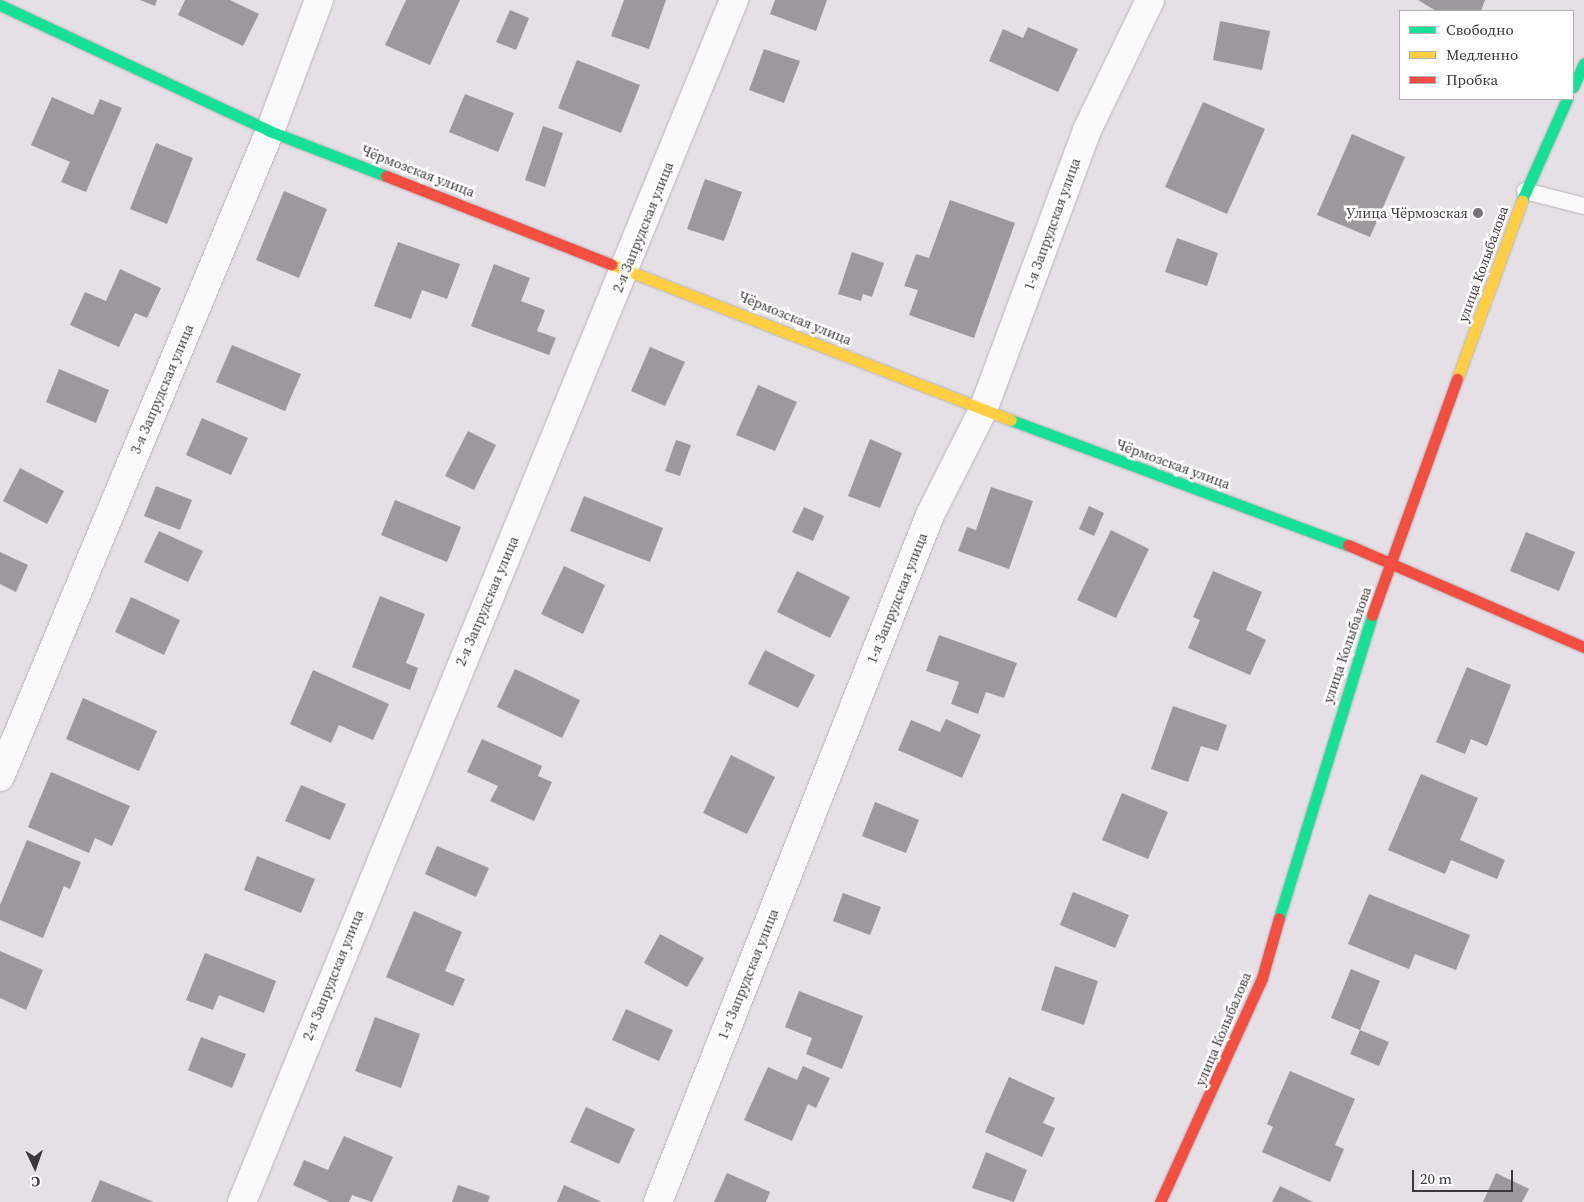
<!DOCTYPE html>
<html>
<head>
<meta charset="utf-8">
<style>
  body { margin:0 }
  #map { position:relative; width:1584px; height:1202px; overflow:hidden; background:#e5e0e5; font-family:"Source Serif 4",serif }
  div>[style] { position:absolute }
  .building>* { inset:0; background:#9c989c }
  .roads { filter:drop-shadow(0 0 1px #b7b3b8) drop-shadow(0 0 1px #b7b3b8) }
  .lane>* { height:16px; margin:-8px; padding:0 8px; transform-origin:8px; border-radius:8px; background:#fbfafb }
  .street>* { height:28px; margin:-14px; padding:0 14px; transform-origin:14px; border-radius:14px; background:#fbfafb }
  .fast>* { height:11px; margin:-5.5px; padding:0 5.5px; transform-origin:5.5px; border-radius:5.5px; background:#16e098 }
  .slow>* { height:11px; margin:-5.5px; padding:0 5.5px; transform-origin:5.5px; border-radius:5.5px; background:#ffcf43 }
  .jam>* { height:11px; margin:-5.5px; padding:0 5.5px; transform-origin:5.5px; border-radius:5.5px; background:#f24e42 }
  .dots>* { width:14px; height:14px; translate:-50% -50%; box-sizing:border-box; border:2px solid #fff; border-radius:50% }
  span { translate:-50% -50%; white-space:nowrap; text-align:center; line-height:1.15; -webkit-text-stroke:5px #fff; paint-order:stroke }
  .street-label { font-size:14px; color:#3b373c }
  .poi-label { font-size:14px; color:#3b373c }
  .right { translate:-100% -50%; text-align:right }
  .legend { position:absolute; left:1399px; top:10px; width:175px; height:90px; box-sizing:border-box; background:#fff; border:1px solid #b1afb1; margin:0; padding:6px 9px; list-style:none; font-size:15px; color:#3b373c }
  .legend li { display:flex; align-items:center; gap:10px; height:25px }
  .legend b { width:25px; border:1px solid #b1afb1 }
  .north { position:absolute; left:10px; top:1142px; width:50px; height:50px; -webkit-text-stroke:4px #fff; paint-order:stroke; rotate:177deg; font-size:14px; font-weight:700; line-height:20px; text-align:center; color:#3b373c }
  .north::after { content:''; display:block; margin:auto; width:18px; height:22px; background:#3b373c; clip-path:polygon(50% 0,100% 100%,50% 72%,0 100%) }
  .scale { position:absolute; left:1412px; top:1170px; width:101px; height:22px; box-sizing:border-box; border:2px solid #3b373c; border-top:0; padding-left:6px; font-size:15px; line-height:18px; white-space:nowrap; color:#3b373c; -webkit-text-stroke:4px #fff; paint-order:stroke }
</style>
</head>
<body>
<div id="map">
  <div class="building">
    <i style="clip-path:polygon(140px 0,157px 0,155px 6px)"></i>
    <i style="clip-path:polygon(185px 0,230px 0,259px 14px,243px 46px,178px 15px)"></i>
    <i style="clip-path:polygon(406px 0,460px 0,430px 65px,385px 45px)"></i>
    <i style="clip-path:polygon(624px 0,666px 0,649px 49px,611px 36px)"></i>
    <i style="clip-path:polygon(775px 0,827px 0,816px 31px,770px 14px)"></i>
    <i style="clip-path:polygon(1418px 0,1485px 0,1481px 11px,1436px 11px)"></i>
    <i style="clip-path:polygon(510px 10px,529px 18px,516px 50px,496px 42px)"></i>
    <i style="clip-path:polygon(1220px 21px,1270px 31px,1262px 70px,1213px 60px)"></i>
    <i style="clip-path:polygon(1028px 27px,1078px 49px,1058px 92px,989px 61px,1003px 29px,1023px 38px)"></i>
    <i style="clip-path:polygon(764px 49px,800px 61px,784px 103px,749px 90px)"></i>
    <i style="clip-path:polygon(577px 60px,640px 85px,621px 133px,558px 108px)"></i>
    <i style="clip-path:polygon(465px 94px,514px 113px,498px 152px,449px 132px)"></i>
    <i style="clip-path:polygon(52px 97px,93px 115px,100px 99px,122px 108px,86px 192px,61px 182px,70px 162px,31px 145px)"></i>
    <i style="clip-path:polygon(1203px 102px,1265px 129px,1227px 214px,1165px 187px)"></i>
    <i style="clip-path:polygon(543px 126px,563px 133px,545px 187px,525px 180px)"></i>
    <i style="clip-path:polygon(1352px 134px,1405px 157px,1370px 237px,1317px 215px)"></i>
    <i style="clip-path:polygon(156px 143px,193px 158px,167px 224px,130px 209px)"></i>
    <i style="clip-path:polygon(705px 179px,742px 192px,724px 241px,687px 229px)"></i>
    <i style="clip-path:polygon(284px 191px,327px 209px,299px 278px,256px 260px)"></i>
    <i style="clip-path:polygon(950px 200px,1015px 223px,974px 338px,909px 315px,918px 290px,904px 286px,916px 254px,929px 258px)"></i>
    <i style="clip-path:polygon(1177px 238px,1218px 253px,1207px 286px,1165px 272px)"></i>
    <i style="clip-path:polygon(398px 242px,460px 264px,447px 299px,422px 290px,411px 319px,374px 306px)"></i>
    <i style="clip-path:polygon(852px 252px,884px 263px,872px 297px,863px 294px,861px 301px,838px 294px)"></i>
    <i style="clip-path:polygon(494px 264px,530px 278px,521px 301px,545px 310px,537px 331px,556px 338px,549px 355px,471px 326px)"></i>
    <i style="clip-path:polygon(120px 269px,161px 288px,147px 318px,135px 313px,119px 347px,70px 325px,85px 292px,106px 301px)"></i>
    <i style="clip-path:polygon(232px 345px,301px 374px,285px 411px,216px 382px)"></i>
    <i style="clip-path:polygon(650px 347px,685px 362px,665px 406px,631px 391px)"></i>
    <i style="clip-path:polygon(59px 369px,109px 390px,96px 423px,46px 402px)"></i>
    <i style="clip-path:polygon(758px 385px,797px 402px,775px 451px,736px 435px)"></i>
    <i style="clip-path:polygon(202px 418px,248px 438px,231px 475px,186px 455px)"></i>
    <i style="clip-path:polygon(468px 431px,496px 445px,474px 490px,445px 476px)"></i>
    <i style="clip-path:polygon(870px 439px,902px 453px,880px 508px,848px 496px)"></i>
    <i style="clip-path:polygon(676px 440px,691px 445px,680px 476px,665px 471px)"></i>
    <i style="clip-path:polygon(20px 468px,64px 491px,47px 524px,3px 501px)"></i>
    <i style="clip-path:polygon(156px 486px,192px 500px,180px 530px,144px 516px)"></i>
    <i style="clip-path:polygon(991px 487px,1033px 501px,1009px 569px,958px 551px,967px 527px,976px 530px)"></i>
    <i style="clip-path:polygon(584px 496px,663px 528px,650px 562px,570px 531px)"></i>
    <i style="clip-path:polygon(395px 500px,461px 527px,447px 562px,381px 535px)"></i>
    <i style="clip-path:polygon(1089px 506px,1104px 513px,1094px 536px,1079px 529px)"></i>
    <i style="clip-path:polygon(804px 507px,824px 516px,813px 541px,792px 532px)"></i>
    <i style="clip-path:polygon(1111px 530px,1149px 549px,1116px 618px,1077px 600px)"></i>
    <i style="clip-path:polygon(159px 531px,203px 551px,188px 582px,144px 562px)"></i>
    <i style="clip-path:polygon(1526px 532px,1575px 552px,1559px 591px,1510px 571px)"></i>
    <i style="clip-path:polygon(0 552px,28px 565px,16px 592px,0 584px)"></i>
    <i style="clip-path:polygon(564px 566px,605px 585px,583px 634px,541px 614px)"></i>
    <i style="clip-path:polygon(797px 571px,850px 597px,830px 638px,777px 612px)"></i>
    <i style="clip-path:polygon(1213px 571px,1262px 592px,1246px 630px,1266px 640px,1250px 675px,1188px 648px,1200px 620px,1193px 617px)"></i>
    <i style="clip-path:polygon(380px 596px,425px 614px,406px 663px,418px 668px,410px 690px,352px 667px)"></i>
    <i style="clip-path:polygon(131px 597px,180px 620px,164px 655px,115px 632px)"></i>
    <i style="clip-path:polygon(939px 635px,1017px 663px,1004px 698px,986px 692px,978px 714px,951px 704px,959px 682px,926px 671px)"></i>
    <i style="clip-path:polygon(765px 650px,815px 675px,798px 708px,748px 684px)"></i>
    <i style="clip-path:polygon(1467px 667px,1511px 685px,1487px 746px,1471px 739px,1465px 754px,1436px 742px)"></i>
    <i style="clip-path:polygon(515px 669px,580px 700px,562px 738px,497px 707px)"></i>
    <i style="clip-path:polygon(313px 670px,389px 704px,373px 740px,339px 725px,331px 743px,290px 724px)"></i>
    <i style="clip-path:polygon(83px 698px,157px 731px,139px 771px,66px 739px)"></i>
    <i style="clip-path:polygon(1173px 706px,1227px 725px,1218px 751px,1201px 746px,1188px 782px,1151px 769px)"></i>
    <i style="clip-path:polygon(946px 719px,981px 735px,962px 778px,898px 750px,911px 720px,940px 732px)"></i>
    <i style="clip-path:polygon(482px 739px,542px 766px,538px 776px,552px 782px,534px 821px,490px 801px,498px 786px,467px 772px)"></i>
    <i style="clip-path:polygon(731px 755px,775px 777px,747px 834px,703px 813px)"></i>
    <i style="clip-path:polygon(51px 772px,130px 806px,112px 846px,95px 838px,89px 853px,28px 827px)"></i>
    <i style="clip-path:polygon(1421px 774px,1478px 798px,1460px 840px,1505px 860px,1497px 879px,1451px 860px,1445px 874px,1388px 850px)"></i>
    <i style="clip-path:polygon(301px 785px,346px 804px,330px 840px,285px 821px)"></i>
    <i style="clip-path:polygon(1122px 793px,1168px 812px,1148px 859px,1102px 840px)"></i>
    <i style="clip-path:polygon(875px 802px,919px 820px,906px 853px,862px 836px)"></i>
    <i style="clip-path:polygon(27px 840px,81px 862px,70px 889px,64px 886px,43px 938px,0 920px,0 905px)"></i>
    <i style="clip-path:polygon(437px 846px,489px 868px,476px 897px,425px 874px)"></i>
    <i style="clip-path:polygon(257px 856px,315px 879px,301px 913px,244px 890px)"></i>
    <i style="clip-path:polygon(1073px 892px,1129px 915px,1115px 948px,1060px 925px)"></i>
    <i style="clip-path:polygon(843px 893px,881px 907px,870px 935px,833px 921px)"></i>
    <i style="clip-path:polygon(1369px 894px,1470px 935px,1456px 970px,1415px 954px,1409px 969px,1348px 944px)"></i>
    <i style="clip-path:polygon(414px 911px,462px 932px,445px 971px,465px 979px,453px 1006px,386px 977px)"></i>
    <i style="clip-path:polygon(660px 934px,704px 958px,687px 987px,644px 963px)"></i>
    <i style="clip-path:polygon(0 951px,43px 970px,26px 1010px,0 998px)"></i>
    <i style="clip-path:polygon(205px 953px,276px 981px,264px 1013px,219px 995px,213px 1010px,186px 1000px)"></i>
    <i style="clip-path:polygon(1055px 966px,1098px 981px,1084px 1025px,1041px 1010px)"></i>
    <i style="clip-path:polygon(1351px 969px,1380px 981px,1360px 1030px,1389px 1042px,1379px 1066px,1350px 1054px,1360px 1030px,1331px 1018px)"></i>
    <i style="clip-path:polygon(799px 991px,863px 1016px,842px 1069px,806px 1054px,812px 1038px,785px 1027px)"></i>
    <i style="clip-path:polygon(626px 1009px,673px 1030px,659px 1061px,612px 1040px)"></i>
    <i style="clip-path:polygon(375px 1017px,420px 1034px,401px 1088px,355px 1071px)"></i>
    <i style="clip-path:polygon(201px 1037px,246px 1054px,232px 1088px,188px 1070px)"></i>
    <i style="clip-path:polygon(803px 1066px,830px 1078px,816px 1108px,808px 1104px,792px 1141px,744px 1120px,768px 1067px,797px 1080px)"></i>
    <i style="clip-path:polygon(1290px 1071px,1355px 1099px,1335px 1145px,1344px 1149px,1330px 1182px,1262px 1152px,1273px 1127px,1267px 1124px)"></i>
    <i style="clip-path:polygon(1009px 1077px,1055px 1098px,1043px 1123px,1055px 1128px,1042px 1157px,985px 1132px)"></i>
    <i style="clip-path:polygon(586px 1107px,635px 1129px,619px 1164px,570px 1142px)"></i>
    <i style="clip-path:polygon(344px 1136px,393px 1157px,372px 1202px,352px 1195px,349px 1202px,330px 1202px,293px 1185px,304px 1160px,328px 1170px)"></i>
    <i style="clip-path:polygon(986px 1152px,1027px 1170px,1014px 1202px,972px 1188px)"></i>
    <i style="clip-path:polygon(727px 1173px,770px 1192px,766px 1202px,714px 1202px)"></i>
    <i style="clip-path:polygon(1496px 1173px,1529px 1189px,1522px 1202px,1483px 1202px)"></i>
    <i style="clip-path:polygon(100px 1180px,154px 1202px,91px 1202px)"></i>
    <i style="clip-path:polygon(458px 1185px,490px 1196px,488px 1202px,452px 1202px)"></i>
    <i style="clip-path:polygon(564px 1185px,602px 1202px,557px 1202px)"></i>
    <i style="clip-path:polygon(1280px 1186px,1313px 1202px,1272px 1202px)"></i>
  </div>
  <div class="roads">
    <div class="lane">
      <i style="left:1525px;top:191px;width:61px;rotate:14.3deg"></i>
    </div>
    <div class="street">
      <i style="left:0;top:777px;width:700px;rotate:-67.32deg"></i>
      <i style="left:270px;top:131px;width:140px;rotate:-69.5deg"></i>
      <i style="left:242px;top:1202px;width:1299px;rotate:-67.74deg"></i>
      <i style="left:658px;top:1202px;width:739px;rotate:-68.4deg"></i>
      <i style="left:930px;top:515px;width:118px;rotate:-63.2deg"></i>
      <i style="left:983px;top:410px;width:299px;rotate:-69.6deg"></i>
      <i style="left:1087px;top:130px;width:144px;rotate:-64.1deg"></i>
    </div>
    <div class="fast">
      <i style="left:0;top:5px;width:298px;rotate:25deg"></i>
      <i style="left:270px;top:131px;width:124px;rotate:21.2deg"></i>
      <i style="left:1573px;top:87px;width:26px;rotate:-65deg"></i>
      <i style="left:1522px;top:200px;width:111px;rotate:-66deg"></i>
      <i style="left:1011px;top:420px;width:359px;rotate:20.4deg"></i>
      <i style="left:1279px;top:918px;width:317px;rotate:-72.9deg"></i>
    </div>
    <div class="slow">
      <i style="left:611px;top:264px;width:429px;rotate:21.3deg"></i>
      <i style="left:1457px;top:379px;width:190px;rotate:-70deg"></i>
    </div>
    <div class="jam">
      <i style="left:386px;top:176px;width:242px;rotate:21.4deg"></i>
      <i style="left:1348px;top:545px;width:257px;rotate:23.4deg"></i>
      <i style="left:1372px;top:615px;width:251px;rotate:-70.2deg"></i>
      <i style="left:1160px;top:1202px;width:246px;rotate:-65.5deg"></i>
      <i style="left:1262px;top:978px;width:62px;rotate:-74.2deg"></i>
    </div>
  </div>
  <div class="dots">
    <i style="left:1478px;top:213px;background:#767277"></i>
  </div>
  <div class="street-label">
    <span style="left:418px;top:171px;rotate:21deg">Чёрмозская улица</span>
    <span style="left:1052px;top:224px;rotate:-70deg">1-я Запрудская улица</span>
    <span style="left:643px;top:227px;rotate:-68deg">2-я Запрудская улица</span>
    <span style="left:1483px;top:264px;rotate:-70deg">улица Колыбалова</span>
    <span style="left:795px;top:318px;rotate:22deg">Чёрмозская улица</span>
    <span style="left:162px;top:389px;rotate:-67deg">3-я Запрудская улица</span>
    <span style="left:1173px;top:464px;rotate:20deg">Чёрмозская улица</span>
    <span style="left:897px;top:598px;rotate:-68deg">1-я Запрудская улица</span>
    <span style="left:487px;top:601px;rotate:-67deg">2-я Запрудская улица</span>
    <span style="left:1347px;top:645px;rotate:-71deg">улица Колыбалова</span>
    <span style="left:748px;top:974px;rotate:-68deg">1-я Запрудская улица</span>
    <span style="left:333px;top:975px;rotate:-68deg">2-я Запрудская улица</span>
    <span style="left:1223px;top:1029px;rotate:-67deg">улица Колыбалова</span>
  </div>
  <div class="poi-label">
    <span class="right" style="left:1468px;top:213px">Улица Чёрмозская</span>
  </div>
  <ul class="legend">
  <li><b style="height:6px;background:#16e098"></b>Свободно</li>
  <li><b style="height:6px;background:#ffcf43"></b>Медленно</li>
  <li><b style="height:6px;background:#f24e42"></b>Пробка</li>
  </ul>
  <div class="north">С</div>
  <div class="scale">20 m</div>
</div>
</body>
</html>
